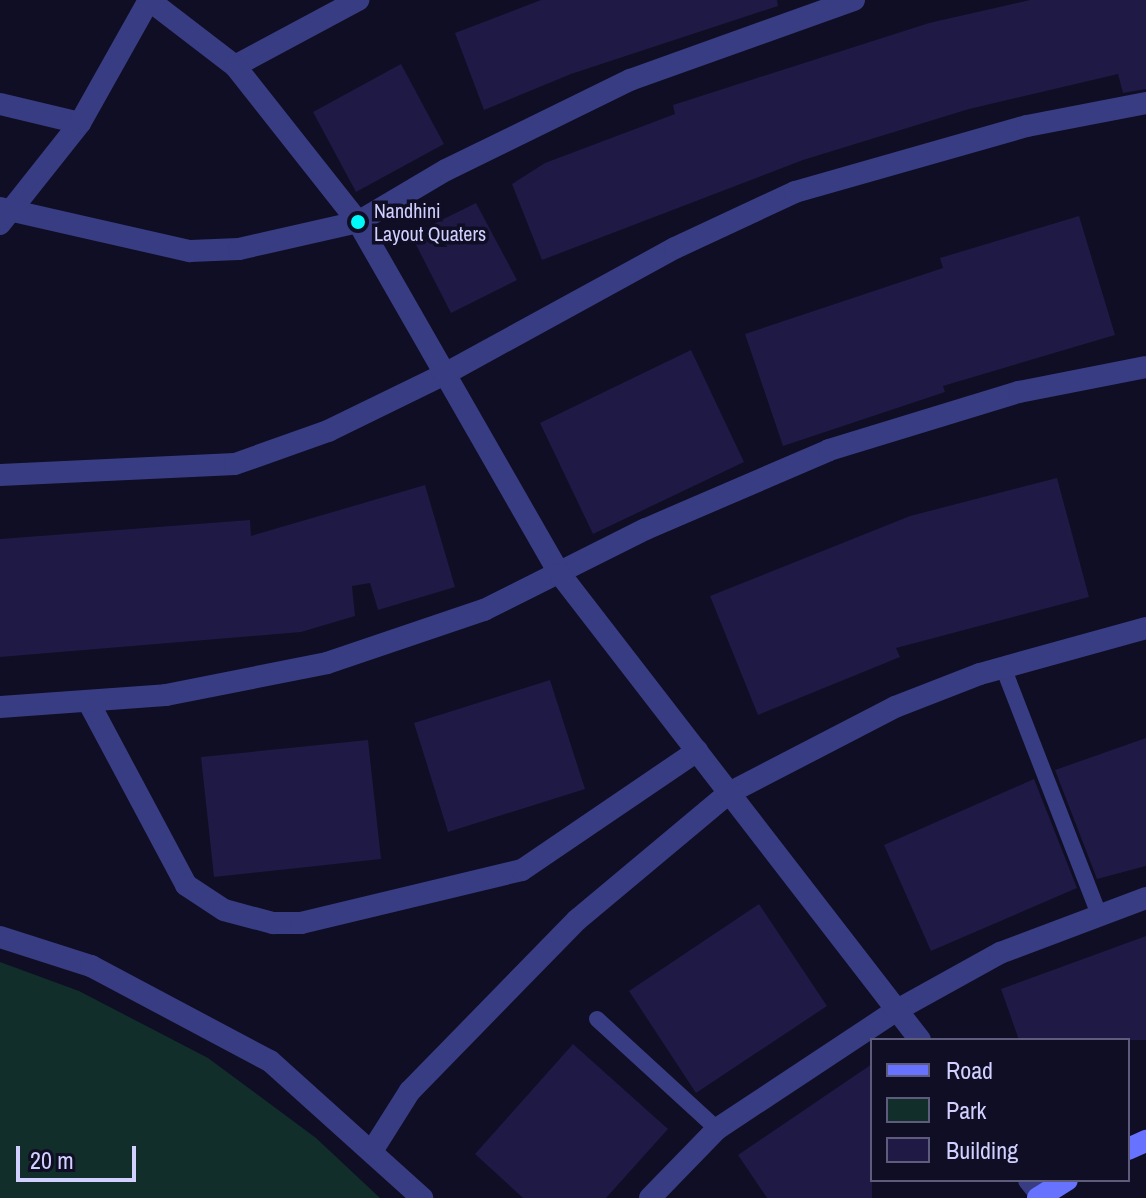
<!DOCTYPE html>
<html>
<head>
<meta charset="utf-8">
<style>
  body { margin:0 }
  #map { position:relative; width:1146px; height:1198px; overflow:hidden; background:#0f0e24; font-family:"Archivo Narrow",sans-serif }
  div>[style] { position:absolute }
  .green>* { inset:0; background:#112e2a }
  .building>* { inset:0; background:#1e1945 }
  .service>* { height:16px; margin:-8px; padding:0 8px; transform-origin:8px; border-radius:8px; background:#383c83 }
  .minor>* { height:22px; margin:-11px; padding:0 11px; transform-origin:11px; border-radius:11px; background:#383c83 }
  .tertiary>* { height:22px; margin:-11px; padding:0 11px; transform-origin:11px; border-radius:11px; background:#383c83 }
  .secondary>* { height:22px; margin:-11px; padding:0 11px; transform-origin:11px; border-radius:11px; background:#6772ff }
  .dots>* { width:22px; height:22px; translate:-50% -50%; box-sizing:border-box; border:4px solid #0f0e24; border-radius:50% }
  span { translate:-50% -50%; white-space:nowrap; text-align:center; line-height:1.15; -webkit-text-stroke:7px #0f0e24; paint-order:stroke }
  .poi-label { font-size:20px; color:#d1d0ff }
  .left { translate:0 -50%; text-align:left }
  .legend { position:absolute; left:870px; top:1038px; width:260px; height:144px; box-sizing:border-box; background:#0f0e24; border:2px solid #5d5c7c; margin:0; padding:10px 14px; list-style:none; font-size:24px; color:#d1d0ff }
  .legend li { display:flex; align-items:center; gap:16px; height:40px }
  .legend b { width:40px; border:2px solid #5d5c7c }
  .scale { position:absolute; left:16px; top:1146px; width:120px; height:36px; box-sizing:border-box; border:4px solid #d1d0ff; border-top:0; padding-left:10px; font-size:24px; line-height:28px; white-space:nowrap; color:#d1d0ff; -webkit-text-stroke:6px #0f0e24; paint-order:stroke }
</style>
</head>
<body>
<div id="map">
  <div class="green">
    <i style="clip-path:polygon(0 962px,79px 991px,208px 1058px,316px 1138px,380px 1198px,0 1198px)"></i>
  </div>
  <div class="building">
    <i style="clip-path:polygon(541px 0,777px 0,778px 6px,571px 74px,484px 110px,455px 33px)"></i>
    <i style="clip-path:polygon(1030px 0,1146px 0,1146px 89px,1123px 93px,1118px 74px,969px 109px,803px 160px,542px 260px,512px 184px,545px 163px,675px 114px,673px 105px,929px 23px)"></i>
    <i style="clip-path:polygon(401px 64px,444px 144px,356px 192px,313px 112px)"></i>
    <i style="clip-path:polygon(476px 203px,517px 280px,451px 313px,411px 235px)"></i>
    <i style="clip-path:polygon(1079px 216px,1115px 335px,943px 386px,945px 392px,783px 446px,745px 334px,943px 268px,940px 258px)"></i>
    <i style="clip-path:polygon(691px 350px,744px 462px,593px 534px,540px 423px)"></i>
    <i style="clip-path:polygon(1057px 478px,1089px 597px,896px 648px,900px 657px,758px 715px,710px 596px,910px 516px)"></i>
    <i style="clip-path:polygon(425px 485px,455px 587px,378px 610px,370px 583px,352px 586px,355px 616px,301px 632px,0 657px,0 539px,250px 520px,251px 536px)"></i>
    <i style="clip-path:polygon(550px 680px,585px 789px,448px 832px,414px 723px)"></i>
    <i style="clip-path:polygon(1146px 738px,1146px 866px,1097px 879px,1055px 770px)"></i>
    <i style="clip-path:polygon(368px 740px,381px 859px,214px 877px,201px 757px)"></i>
    <i style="clip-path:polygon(1034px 779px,1077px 888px,931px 951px,884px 845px)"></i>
    <i style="clip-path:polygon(759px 904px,827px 1006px,696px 1093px,629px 991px)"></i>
    <i style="clip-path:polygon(1146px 936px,1146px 1040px,1019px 1040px,1001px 989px)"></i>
    <i style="clip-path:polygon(573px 1044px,668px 1129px,606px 1198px,523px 1198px,475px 1154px)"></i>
    <i style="clip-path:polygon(872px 1064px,872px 1198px,767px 1198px,738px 1155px)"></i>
  </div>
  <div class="service">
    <i style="left:1003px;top:667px;width:266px;rotate:68.8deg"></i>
    <i style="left:597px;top:1019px;width:163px;rotate:42.5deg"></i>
  </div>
  <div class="minor">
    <i style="left:235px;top:66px;width:140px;rotate:-28.2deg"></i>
    <i style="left:0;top:104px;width:82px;rotate:13.4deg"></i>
    <i style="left:0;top:208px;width:195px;rotate:12.8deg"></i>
    <i style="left:190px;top:251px;width:49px;rotate:-2.3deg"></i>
    <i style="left:239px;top:249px;width:122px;rotate:-12.8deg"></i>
    <i style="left:358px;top:222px;width:102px;rotate:-30.6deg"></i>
    <i style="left:446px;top:170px;width:205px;rotate:-26.1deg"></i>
    <i style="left:630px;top:80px;width:238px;rotate:-19.7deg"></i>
    <i style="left:0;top:224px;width:129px;rotate:-51.6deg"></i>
    <i style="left:80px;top:123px;width:141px;rotate:-60.7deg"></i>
    <i style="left:0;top:475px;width:235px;rotate:-2.7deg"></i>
    <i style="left:235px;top:464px;width:99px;rotate:-19.5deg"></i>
    <i style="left:328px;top:431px;width:128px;rotate:-26deg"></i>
    <i style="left:443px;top:375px;width:264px;rotate:-28.7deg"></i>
    <i style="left:675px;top:248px;width:132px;rotate:-25deg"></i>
    <i style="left:795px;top:192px;width:241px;rotate:-15.9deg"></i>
    <i style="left:1027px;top:126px;width:121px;rotate:-10.9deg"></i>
    <i style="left:89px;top:703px;width:206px;rotate:61.9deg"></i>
    <i style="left:186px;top:885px;width:45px;rotate:33.3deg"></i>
    <i style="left:224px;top:910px;width:51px;rotate:14.9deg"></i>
    <i style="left:273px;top:923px;width:28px"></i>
    <i style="left:301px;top:923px;width:227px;rotate:-13.5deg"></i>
    <i style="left:522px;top:870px;width:212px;rotate:-34.2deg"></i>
    <i style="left:0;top:707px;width:166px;rotate:-4.1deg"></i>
    <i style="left:166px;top:695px;width:164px;rotate:-11.2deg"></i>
    <i style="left:327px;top:663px;width:166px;rotate:-18.7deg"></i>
    <i style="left:484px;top:610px;width:181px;rotate:-26.6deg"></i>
    <i style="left:646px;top:529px;width:199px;rotate:-23.3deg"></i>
    <i style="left:829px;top:450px;width:199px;rotate:-17deg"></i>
    <i style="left:1019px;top:392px;width:129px;rotate:-11.1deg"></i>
    <i style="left:0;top:937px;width:96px;rotate:17.7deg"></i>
    <i style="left:91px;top:966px;width:203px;rotate:28deg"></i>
    <i style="left:270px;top:1061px;width:205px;rotate:42deg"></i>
    <i style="left:372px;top:1151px;width:71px;rotate:-57.7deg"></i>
    <i style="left:410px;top:1091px;width:239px;rotate:-45.7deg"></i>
    <i style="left:577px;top:920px;width:198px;rotate:-39.9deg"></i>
    <i style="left:729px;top:793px;width:187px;rotate:-27.4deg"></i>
    <i style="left:895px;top:707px;width:91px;rotate:-21.2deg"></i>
    <i style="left:980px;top:674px;width:172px;rotate:-15.5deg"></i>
    <i style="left:650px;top:1198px;width:96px;rotate:-45.8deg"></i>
    <i style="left:717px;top:1129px;width:216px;rotate:-33.5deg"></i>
    <i style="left:897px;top:1010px;width:118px;rotate:-29deg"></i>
    <i style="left:1000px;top:953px;width:156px;rotate:-20.6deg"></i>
  </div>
  <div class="tertiary">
    <i style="left:149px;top:0;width:108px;rotate:37.5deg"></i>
    <i style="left:235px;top:66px;width:199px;rotate:51.7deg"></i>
    <i style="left:358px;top:222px;width:406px;rotate:60.2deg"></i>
    <i style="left:560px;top:574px;width:589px;rotate:52.31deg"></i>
    <i style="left:1029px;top:1180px;width:21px;rotate:51deg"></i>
  </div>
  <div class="secondary">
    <i style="left:1128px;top:1149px;width:20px;rotate:-24deg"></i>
    <i style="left:1038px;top:1198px;width:34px;rotate:-32deg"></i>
  </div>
  <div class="dots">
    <i style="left:358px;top:222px;background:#00fafb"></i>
  </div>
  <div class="poi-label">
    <span class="left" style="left:374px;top:222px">Nandhini<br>Layout Quaters</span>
  </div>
  <ul class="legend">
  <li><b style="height:10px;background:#6772ff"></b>Road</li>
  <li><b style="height:22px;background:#112e2a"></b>Park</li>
  <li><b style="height:22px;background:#1e1945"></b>Building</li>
  </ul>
  <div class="scale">20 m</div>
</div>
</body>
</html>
